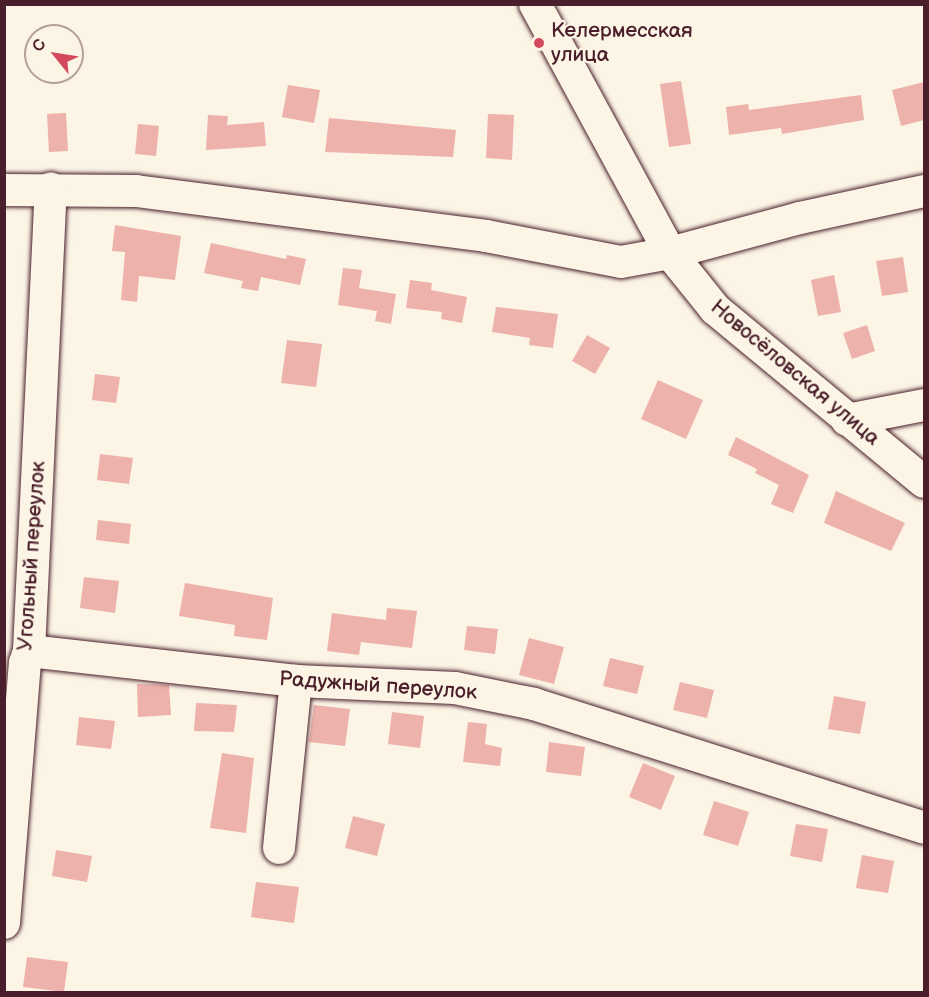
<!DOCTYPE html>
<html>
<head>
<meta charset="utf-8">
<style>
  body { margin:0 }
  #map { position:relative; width:929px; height:997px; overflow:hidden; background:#fcf5e5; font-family:"Balsamiq Sans",sans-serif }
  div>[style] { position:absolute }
  .building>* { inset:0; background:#edb2ab }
  .roads { filter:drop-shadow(0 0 2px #4a1f2b) drop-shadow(0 0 2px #4a1f2b) }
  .minor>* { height:32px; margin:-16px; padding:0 16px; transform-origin:16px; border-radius:16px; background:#fcf5e5 }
  .dots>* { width:16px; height:16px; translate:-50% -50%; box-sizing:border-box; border:3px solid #fcf5e5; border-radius:50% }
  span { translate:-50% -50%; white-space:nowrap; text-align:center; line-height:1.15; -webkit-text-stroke:4.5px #fcf5e5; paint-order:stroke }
  .poi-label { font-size:21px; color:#4a1f2b }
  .left { translate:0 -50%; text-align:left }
  .street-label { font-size:21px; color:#4a1f2b }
  .frame { position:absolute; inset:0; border:6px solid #4a1f2b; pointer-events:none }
  .north { position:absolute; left:24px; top:24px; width:60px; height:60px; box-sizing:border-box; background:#fcf5e5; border:2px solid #b59f9b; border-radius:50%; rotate:300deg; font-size:16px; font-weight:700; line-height:24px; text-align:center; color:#4a1f2b }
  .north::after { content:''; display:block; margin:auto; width:21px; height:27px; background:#d1495b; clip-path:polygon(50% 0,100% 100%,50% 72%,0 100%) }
</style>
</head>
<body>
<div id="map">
  <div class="building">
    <i style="clip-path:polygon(681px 81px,691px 144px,669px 147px,660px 84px)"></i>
    <i style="clip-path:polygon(924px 82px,924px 120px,901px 126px,892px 90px)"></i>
    <i style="clip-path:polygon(288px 85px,320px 90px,314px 123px,282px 117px)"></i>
    <i style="clip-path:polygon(861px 95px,864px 120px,782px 134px,781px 128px,729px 135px,726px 107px,748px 104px,749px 110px)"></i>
    <i style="clip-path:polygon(66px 113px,68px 151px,49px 152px,47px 114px)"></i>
    <i style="clip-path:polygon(488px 114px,514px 115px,512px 160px,486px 158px)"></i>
    <i style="clip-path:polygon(208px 115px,228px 116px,227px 125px,264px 122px,266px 146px,206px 150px)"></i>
    <i style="clip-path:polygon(329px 118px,456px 130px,453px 157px,325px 152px)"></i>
    <i style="clip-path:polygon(138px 124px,159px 126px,156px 156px,135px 154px)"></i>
    <i style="clip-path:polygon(115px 225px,181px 236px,175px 280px,139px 276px,137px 302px,121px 300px,125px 252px,112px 251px)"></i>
    <i style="clip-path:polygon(211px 243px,286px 259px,287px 255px,306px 259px,300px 285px,261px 277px,258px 291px,241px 288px,243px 281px,204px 273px)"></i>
    <i style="clip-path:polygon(903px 257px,908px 292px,882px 296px,876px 261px)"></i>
    <i style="clip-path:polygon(343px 268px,362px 270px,359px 288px,396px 294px,391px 324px,375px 321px,377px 311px,338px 305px)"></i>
    <i style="clip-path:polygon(834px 275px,841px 312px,818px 316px,811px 280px)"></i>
    <i style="clip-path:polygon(410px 280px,432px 283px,431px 290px,467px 297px,462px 323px,441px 319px,442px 312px,406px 308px)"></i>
    <i style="clip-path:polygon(496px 307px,558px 314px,553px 348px,529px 345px,530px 338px,492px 332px)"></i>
    <i style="clip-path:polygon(867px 325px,875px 351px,852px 359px,843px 333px)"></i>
    <i style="clip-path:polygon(587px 335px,610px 348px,595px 374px,572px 361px)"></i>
    <i style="clip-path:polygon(287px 340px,322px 344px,316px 387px,281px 383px)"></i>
    <i style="clip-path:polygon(95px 374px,120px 377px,116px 403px,92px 400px)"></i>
    <i style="clip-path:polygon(658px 380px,703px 400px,686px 439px,641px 419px)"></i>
    <i style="clip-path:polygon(736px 437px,809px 475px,793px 513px,771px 504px,779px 485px,755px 473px,757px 469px,728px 455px)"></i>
    <i style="clip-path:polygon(100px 454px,133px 458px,129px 484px,97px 480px)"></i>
    <i style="clip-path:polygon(836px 491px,905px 523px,891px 551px,824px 523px)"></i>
    <i style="clip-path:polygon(98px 520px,131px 524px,129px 544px,96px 540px)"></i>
    <i style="clip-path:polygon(84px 577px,119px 581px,115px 613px,80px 608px)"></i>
    <i style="clip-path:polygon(185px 583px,273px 598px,267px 640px,234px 636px,235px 625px,179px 616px)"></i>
    <i style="clip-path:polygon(387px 608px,417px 611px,412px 648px,361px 642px,359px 655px,327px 651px,332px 613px,386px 620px)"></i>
    <i style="clip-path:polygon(467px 626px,498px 629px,495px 654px,464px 650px)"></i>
    <i style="clip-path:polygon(529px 638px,564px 647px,554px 684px,519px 675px)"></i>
    <i style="clip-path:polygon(610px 658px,644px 666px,637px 694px,603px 686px)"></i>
    <i style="clip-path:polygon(680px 682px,714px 690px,707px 718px,673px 710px)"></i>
    <i style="clip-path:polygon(137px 684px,169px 685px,171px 715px,138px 717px)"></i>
    <i style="clip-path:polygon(834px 696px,866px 702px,860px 734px,828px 729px)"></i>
    <i style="clip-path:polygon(196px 703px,237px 705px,234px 732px,194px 731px)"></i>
    <i style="clip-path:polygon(314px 705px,350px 709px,345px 746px,309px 742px)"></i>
    <i style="clip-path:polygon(392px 712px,424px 716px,420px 748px,388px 744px)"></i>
    <i style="clip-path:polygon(79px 717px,115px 721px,111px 749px,76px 745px)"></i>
    <i style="clip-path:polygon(468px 722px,487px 724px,485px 744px,502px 748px,500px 766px,463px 762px)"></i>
    <i style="clip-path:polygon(549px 742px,585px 747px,581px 776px,546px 772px)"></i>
    <i style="clip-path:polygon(222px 753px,254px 758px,246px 833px,210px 828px)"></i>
    <i style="clip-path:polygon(643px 763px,675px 776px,661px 810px,629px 797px)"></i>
    <i style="clip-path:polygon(714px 801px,749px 812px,738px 846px,703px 835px)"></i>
    <i style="clip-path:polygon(353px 816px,385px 824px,377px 856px,345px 848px)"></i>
    <i style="clip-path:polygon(796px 824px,828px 829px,822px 862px,790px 856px)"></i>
    <i style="clip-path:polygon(56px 850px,92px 856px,87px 882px,52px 876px)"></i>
    <i style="clip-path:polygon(862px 855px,894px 861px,888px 893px,856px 888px)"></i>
    <i style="clip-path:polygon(256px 882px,299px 887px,294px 923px,251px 917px)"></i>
    <i style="clip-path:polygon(27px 957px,68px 962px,64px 992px,23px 987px)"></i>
  </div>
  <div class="roads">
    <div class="minor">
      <i style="left:535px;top:4px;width:283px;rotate:61.5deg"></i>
      <i style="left:670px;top:253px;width:72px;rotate:51.2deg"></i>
      <i style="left:715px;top:309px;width:271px;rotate:39.6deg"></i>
      <i style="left:4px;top:190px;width:132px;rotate:0.4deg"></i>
      <i style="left:136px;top:191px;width:353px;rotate:7.3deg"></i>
      <i style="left:486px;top:236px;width:137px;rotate:10.9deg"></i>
      <i style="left:621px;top:262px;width:50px;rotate:-10.4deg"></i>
      <i style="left:670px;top:253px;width:135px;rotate:-15.1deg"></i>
      <i style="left:800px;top:218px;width:127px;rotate:-12.3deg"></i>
      <i style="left:847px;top:420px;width:78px;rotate:-11deg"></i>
      <i style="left:29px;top:651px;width:269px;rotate:6.4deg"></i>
      <i style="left:296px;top:681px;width:159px;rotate:2.5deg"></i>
      <i style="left:455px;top:688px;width:81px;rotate:11.4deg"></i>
      <i style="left:534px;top:704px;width:409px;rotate:17.6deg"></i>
      <i style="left:279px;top:848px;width:168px;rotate:-84.2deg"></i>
      <i style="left:4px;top:923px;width:261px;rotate:-85.4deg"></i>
      <i style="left:25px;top:663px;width:13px;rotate:-72deg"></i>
      <i style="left:29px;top:651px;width:463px;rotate:-87.3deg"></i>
    </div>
  </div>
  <div class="dots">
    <i style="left:539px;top:43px;background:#d1495b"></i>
  </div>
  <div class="poi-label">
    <span class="left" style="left:551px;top:43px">Келермесская<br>улица</span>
  </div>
  <div class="street-label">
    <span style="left:795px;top:373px;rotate:40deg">Новосёловская улица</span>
    <span style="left:32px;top:556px;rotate:-86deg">Угольный переулок</span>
    <span style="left:378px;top:686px;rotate:4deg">Радужный переулок</span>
  </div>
  <div class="frame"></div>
  <div class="north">С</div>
</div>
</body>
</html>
